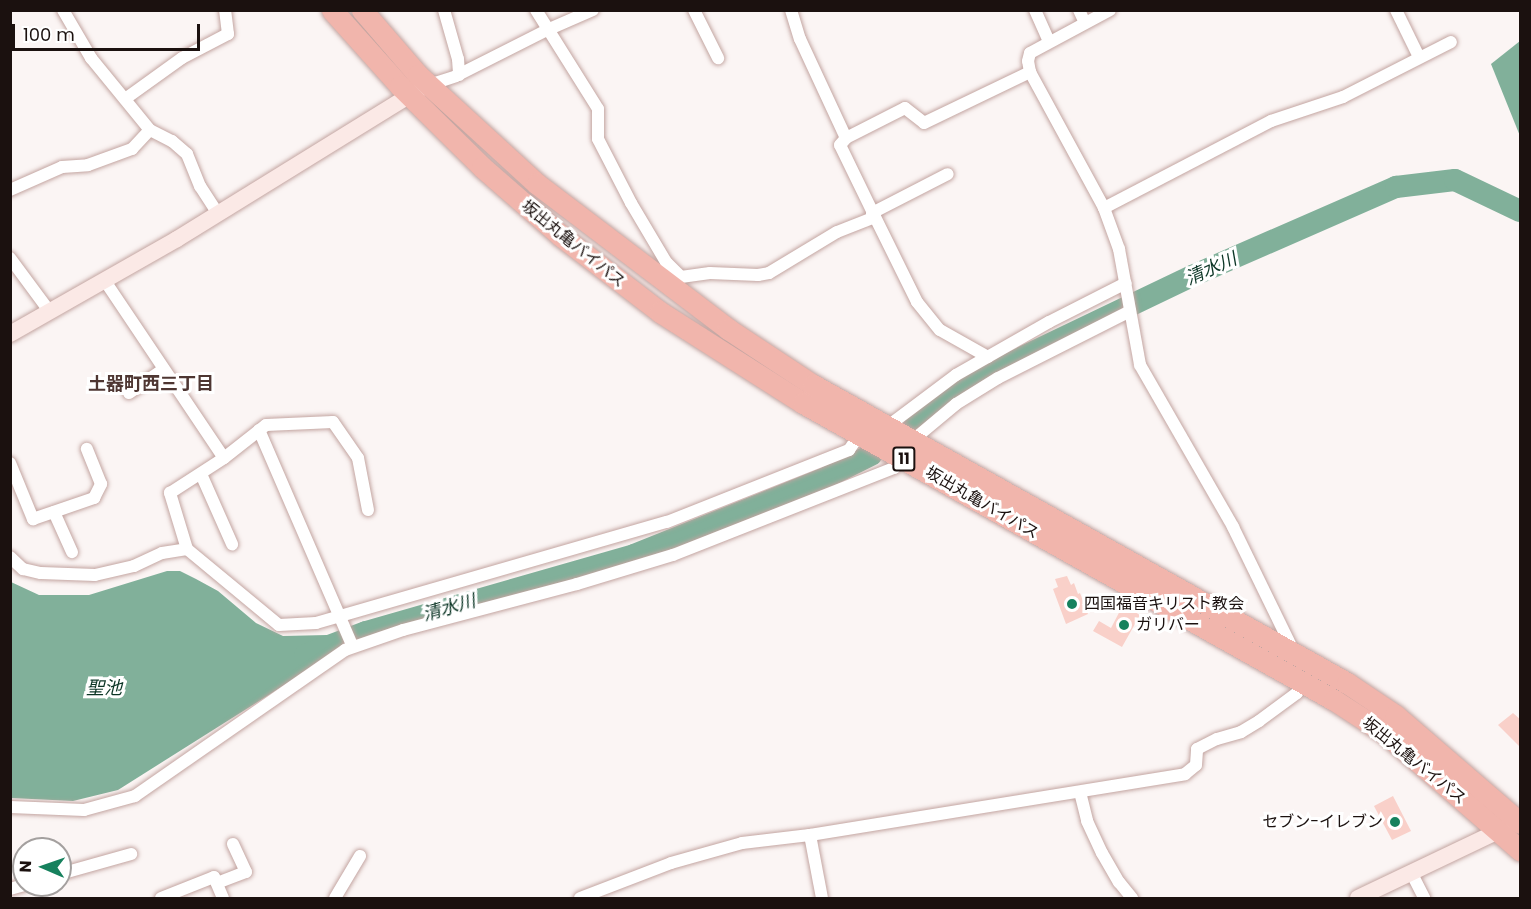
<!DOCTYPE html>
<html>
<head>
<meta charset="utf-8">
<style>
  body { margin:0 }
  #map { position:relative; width:1531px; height:909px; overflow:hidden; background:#fbf5f4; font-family:Poppins,"Noto Sans JP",sans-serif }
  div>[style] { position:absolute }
  .water>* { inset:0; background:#81b09a }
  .river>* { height:22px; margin:-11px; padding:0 11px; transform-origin:11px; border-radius:11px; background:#81b09a }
  .building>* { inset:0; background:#f9d0c9 }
  .roads { filter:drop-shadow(0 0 2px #c3a5a1) drop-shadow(0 0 2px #c3a5a1) }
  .street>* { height:12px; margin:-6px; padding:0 6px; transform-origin:6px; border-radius:6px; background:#fff }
  .secondary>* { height:16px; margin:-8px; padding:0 8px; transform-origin:8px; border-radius:8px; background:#fbe9e6 }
  .highway>* { height:21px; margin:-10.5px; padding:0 10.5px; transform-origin:10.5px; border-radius:10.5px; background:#f1b5ac }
  .dots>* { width:16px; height:16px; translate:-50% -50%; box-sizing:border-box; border:3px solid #fff; border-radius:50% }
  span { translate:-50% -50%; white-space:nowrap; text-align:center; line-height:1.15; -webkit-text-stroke:6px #fff; paint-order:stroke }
  .shield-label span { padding:2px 4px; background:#fff; border:2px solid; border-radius:4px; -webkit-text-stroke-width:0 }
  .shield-label { font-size:15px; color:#1b110f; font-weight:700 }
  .street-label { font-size:16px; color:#1b110f }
  .poi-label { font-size:16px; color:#1b110f }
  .left { translate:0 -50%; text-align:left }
  .right { translate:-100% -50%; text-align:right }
  .water-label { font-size:18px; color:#0b3525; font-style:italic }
  .neighbourhood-label { font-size:18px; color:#4e3632; font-weight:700 }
  .frame { position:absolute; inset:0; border:12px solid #1b110f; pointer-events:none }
  .north { position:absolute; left:12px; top:837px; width:60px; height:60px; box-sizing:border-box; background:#fff; border:2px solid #a4a09f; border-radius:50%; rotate:272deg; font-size:16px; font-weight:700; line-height:24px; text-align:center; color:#1b110f }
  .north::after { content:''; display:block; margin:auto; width:21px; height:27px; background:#16815d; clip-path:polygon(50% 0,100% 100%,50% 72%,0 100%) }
  .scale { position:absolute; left:12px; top:24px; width:188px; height:27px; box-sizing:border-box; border:3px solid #1b110f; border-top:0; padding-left:8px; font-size:18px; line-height:21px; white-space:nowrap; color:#1b110f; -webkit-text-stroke:4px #fff; paint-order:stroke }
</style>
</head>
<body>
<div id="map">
  <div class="water">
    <i style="clip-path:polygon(1520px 41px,1520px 136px,1491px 64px)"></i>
    <i style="clip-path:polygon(167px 571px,180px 571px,196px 579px,218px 591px,256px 623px,283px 636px,327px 635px,335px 653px,118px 790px,73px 801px,11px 798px,11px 582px,39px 595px,89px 595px)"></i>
  </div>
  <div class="river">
    <i style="left:915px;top:423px;width:76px;rotate:-35.4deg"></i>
    <i style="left:977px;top:379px;width:238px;rotate:-25.6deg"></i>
    <i style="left:1192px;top:276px;width:223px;rotate:-23.6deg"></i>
    <i style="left:1396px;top:187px;width:59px;rotate:-6.8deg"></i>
    <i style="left:1455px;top:180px;width:72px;rotate:25.5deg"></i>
    <i style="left:305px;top:655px;width:65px;rotate:-20.7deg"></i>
    <i style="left:366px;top:632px;width:279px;rotate:-16deg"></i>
    <i style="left:634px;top:555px;width:201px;rotate:-21.9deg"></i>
    <i style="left:821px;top:480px;width:56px;rotate:-26.6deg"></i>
  </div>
  <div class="building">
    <i style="clip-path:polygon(1067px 576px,1071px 585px,1074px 583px,1078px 594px,1080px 593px,1088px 614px,1066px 624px,1053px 589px,1058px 587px,1055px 579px)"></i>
    <i style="clip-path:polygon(1123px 605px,1140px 615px,1122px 647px,1093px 631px,1099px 621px,1111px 628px)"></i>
    <i style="clip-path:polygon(1513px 713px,1521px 720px,1521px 748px,1498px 725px)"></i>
    <i style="clip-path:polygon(1393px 796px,1411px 831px,1392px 840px,1374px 806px)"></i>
  </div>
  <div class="roads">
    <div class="street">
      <i style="left:63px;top:10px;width:56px;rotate:59.7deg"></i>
      <i style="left:91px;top:58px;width:93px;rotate:50.7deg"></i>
      <i style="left:150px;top:130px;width:25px;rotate:27deg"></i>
      <i style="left:172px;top:141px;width:20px;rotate:41deg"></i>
      <i style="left:187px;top:154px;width:35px;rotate:68deg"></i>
      <i style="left:200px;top:186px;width:33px;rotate:57deg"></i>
      <i style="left:444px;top:10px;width:51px;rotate:74.1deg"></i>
      <i style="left:458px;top:59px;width:16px;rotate:86deg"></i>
      <i style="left:536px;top:10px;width:117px;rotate:57.9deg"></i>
      <i style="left:598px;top:109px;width:30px;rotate:90deg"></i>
      <i style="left:598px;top:139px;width:72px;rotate:62.7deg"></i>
      <i style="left:631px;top:203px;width:69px;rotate:59.3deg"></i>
      <i style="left:666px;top:262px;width:21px;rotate:45deg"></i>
      <i style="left:681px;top:277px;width:29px;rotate:-8deg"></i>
      <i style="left:710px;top:273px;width:48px;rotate:2.4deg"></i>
      <i style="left:758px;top:275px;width:11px;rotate:-10deg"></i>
      <i style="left:769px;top:273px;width:79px;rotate:-31.1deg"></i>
      <i style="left:837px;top:232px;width:41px;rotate:-21.5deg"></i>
      <i style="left:875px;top:217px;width:80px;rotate:-115.9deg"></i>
      <i style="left:840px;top:145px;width:9px;rotate:-49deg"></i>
      <i style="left:846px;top:138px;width:66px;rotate:-27deg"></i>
      <i style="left:905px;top:108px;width:24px;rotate:38deg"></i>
      <i style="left:924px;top:123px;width:118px;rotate:-25.7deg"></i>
      <i style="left:1030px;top:72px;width:155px;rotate:61.4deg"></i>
      <i style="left:1104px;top:208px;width:44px;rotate:69.9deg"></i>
      <i style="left:1119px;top:249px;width:118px;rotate:79.7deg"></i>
      <i style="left:1140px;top:365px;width:187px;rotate:60.1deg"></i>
      <i style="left:1233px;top:527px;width:139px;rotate:64deg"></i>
      <i style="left:694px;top:10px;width:54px;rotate:63.4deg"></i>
      <i style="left:791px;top:10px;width:30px;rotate:73deg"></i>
      <i style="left:800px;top:39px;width:109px;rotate:65.1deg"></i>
      <i style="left:1035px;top:10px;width:35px;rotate:66deg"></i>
      <i style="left:1079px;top:10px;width:14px;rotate:65deg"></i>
      <i style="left:1396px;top:10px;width:52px;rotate:63.9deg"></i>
      <i style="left:1030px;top:72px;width:11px;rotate:-100deg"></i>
      <i style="left:1028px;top:61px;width:8px;rotate:-76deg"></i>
      <i style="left:1030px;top:53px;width:91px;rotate:-28.3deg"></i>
      <i style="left:429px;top:85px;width:28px;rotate:-18deg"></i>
      <i style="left:456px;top:76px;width:102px;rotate:-26.8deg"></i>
      <i style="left:547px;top:30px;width:50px;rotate:-23.5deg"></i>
      <i style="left:125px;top:99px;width:70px;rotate:-35.7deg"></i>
      <i style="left:182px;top:58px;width:52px;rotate:-27.6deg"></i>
      <i style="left:228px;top:34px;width:24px;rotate:-97deg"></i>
      <i style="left:10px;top:190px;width:57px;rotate:-23.9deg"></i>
      <i style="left:62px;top:167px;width:26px;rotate:-4deg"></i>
      <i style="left:88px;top:165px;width:47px;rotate:-20deg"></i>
      <i style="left:132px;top:149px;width:26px;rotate:-47deg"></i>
      <i style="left:1104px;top:208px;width:188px;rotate:-27.5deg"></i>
      <i style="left:1271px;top:121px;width:76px;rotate:-18.4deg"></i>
      <i style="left:1343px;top:97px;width:121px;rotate:-27deg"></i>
      <i style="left:872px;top:213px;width:85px;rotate:-27.2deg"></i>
      <i style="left:875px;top:217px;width:95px;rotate:63.7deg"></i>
      <i style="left:917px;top:302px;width:36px;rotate:51deg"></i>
      <i style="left:940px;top:330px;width:55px;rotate:29.4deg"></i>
      <i style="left:10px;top:258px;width:67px;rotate:53.5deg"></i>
      <i style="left:105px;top:281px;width:213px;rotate:56.1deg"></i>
      <i style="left:224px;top:458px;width:53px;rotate:-38.2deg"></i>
      <i style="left:266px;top:425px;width:67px;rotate:-2.6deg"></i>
      <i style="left:333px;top:422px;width:44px;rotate:55.2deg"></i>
      <i style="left:358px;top:458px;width:53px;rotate:79.1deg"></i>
      <i style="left:129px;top:393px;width:42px;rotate:-34.4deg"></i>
      <i style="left:888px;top:426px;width:85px;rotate:-36.9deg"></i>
      <i style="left:956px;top:375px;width:107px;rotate:-29.7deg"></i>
      <i style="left:1049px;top:322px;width:86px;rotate:-26.9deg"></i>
      <i style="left:259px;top:430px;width:236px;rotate:66.6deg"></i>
      <i style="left:913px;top:440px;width:56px;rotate:-39.9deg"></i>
      <i style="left:956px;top:404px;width:49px;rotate:-31.8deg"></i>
      <i style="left:998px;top:378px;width:148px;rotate:-26.9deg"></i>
      <i style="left:10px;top:463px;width:61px;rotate:67.7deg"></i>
      <i style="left:33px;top:519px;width:65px;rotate:-19deg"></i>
      <i style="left:94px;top:498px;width:16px;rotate:-63deg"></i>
      <i style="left:101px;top:484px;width:38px;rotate:-112deg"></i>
      <i style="left:201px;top:474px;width:77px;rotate:66.1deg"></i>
      <i style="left:54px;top:512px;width:44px;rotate:65.8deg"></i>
      <i style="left:187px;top:549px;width:59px;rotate:-106.9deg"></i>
      <i style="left:170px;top:493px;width:64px;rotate:-32.9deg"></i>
      <i style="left:10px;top:557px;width:18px;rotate:43deg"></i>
      <i style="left:23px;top:569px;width:18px;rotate:13deg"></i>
      <i style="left:41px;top:573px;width:54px;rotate:2.1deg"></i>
      <i style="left:95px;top:575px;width:40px;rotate:-13deg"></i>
      <i style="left:134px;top:566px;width:31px;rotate:-25deg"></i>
      <i style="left:162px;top:553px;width:25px;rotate:-9deg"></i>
      <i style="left:187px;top:549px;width:119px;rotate:39.6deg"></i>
      <i style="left:279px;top:625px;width:37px;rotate:-3deg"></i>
      <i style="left:316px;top:623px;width:365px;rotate:-16.1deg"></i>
      <i style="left:667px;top:522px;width:196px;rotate:-21.6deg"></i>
      <i style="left:849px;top:450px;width:18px;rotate:-56deg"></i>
      <i style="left:1080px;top:792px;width:30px;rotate:76deg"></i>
      <i style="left:1087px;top:821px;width:35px;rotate:65deg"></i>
      <i style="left:1102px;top:853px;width:34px;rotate:60deg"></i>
      <i style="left:1119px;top:882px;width:21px;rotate:51deg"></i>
      <i style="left:10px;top:807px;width:74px;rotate:2.3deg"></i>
      <i style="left:84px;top:810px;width:53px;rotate:-15.4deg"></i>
      <i style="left:135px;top:796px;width:256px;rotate:-34.8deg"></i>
      <i style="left:345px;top:650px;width:61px;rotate:-19deg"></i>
      <i style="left:403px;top:630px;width:180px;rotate:-14.8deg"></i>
      <i style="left:577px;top:584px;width:100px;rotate:-16.8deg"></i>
      <i style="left:673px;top:555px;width:238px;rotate:-21.5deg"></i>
      <i style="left:894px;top:468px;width:13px;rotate:-48deg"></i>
      <i style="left:810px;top:835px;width:64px;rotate:79.2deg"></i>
      <i style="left:60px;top:874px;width:74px;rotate:-15.7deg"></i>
      <i style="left:1412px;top:874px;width:27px;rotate:63deg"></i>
      <i style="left:217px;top:883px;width:31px;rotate:-21deg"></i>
      <i style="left:246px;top:872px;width:31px;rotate:-115deg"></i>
      <i style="left:10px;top:889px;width:15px;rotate:-16deg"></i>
      <i style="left:161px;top:898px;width:57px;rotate:-21.6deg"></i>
      <i style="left:214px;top:877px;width:23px;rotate:67deg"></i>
      <i style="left:335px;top:898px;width:49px;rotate:-59.2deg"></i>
      <i style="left:580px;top:898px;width:97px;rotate:-21deg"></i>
      <i style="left:671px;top:863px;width:74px;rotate:-15.7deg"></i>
      <i style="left:742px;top:843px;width:68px;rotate:-6.7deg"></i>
      <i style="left:810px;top:835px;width:380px;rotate:-9.2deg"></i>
      <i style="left:1185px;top:774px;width:14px;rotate:-39deg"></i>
      <i style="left:1196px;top:765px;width:16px;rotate:-86deg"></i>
      <i style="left:1197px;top:749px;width:22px;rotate:-27deg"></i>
      <i style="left:1217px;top:739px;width:25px;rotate:-16deg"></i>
      <i style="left:1241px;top:732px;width:21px;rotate:-31deg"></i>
      <i style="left:1259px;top:721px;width:47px;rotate:-36.4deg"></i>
      <i style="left:1297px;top:693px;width:13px;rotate:-63deg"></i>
    </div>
    <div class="secondary">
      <i style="left:10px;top:334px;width:192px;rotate:-29.6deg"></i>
      <i style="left:177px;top:239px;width:286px;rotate:-31.7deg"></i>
      <i style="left:1358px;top:898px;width:167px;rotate:-25.5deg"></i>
    </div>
    <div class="highway">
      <i style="left:332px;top:10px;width:102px;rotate:48.2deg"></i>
      <i style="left:400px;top:86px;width:115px;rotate:44.6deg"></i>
      <i style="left:482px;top:167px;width:105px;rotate:41.1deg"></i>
      <i style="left:561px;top:236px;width:125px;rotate:37.5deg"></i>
      <i style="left:660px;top:312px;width:169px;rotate:32.5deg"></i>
      <i style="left:803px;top:403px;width:608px;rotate:29.22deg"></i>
      <i style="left:1334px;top:700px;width:61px;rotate:32.9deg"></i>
      <i style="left:1385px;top:733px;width:179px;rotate:40.9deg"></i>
      <i style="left:362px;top:10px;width:86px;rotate:49.3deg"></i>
      <i style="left:418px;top:75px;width:161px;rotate:42.5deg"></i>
      <i style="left:537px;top:184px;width:240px;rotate:37.2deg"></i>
      <i style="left:728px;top:329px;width:102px;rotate:33.4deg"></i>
      <i style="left:813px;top:385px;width:612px;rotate:29.16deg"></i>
      <i style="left:1347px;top:683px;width:58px;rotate:33.7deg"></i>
      <i style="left:1395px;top:715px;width:165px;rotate:40.8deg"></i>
    </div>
  </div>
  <div class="dots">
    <i style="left:1072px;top:604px;background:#16815d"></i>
    <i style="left:1124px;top:625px;background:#16815d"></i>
    <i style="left:1395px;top:822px;background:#16815d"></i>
  </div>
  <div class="shield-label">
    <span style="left:904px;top:459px">11</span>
  </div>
  <div class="street-label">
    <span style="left:573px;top:244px;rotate:39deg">坂出丸亀バイパス</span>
    <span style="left:982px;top:503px;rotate:30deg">坂出丸亀バイパス</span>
    <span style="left:1414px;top:761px;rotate:39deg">坂出丸亀バイパス</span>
  </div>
  <div class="poi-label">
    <span class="left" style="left:1084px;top:604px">四国福音キリスト教会</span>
    <span class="left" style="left:1136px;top:625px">ガリバー</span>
    <span class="right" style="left:1383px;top:822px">セブン-イレブン</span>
  </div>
  <div class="water-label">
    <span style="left:1211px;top:269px;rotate:-24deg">清水川</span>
    <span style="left:449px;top:608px;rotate:-16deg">清水川</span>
    <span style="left:104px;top:688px">聖池</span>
  </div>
  <div class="neighbourhood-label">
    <span style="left:151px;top:384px">土器町西三丁目</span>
  </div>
  <div class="frame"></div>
  <div class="north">N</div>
  <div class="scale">100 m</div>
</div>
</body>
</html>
